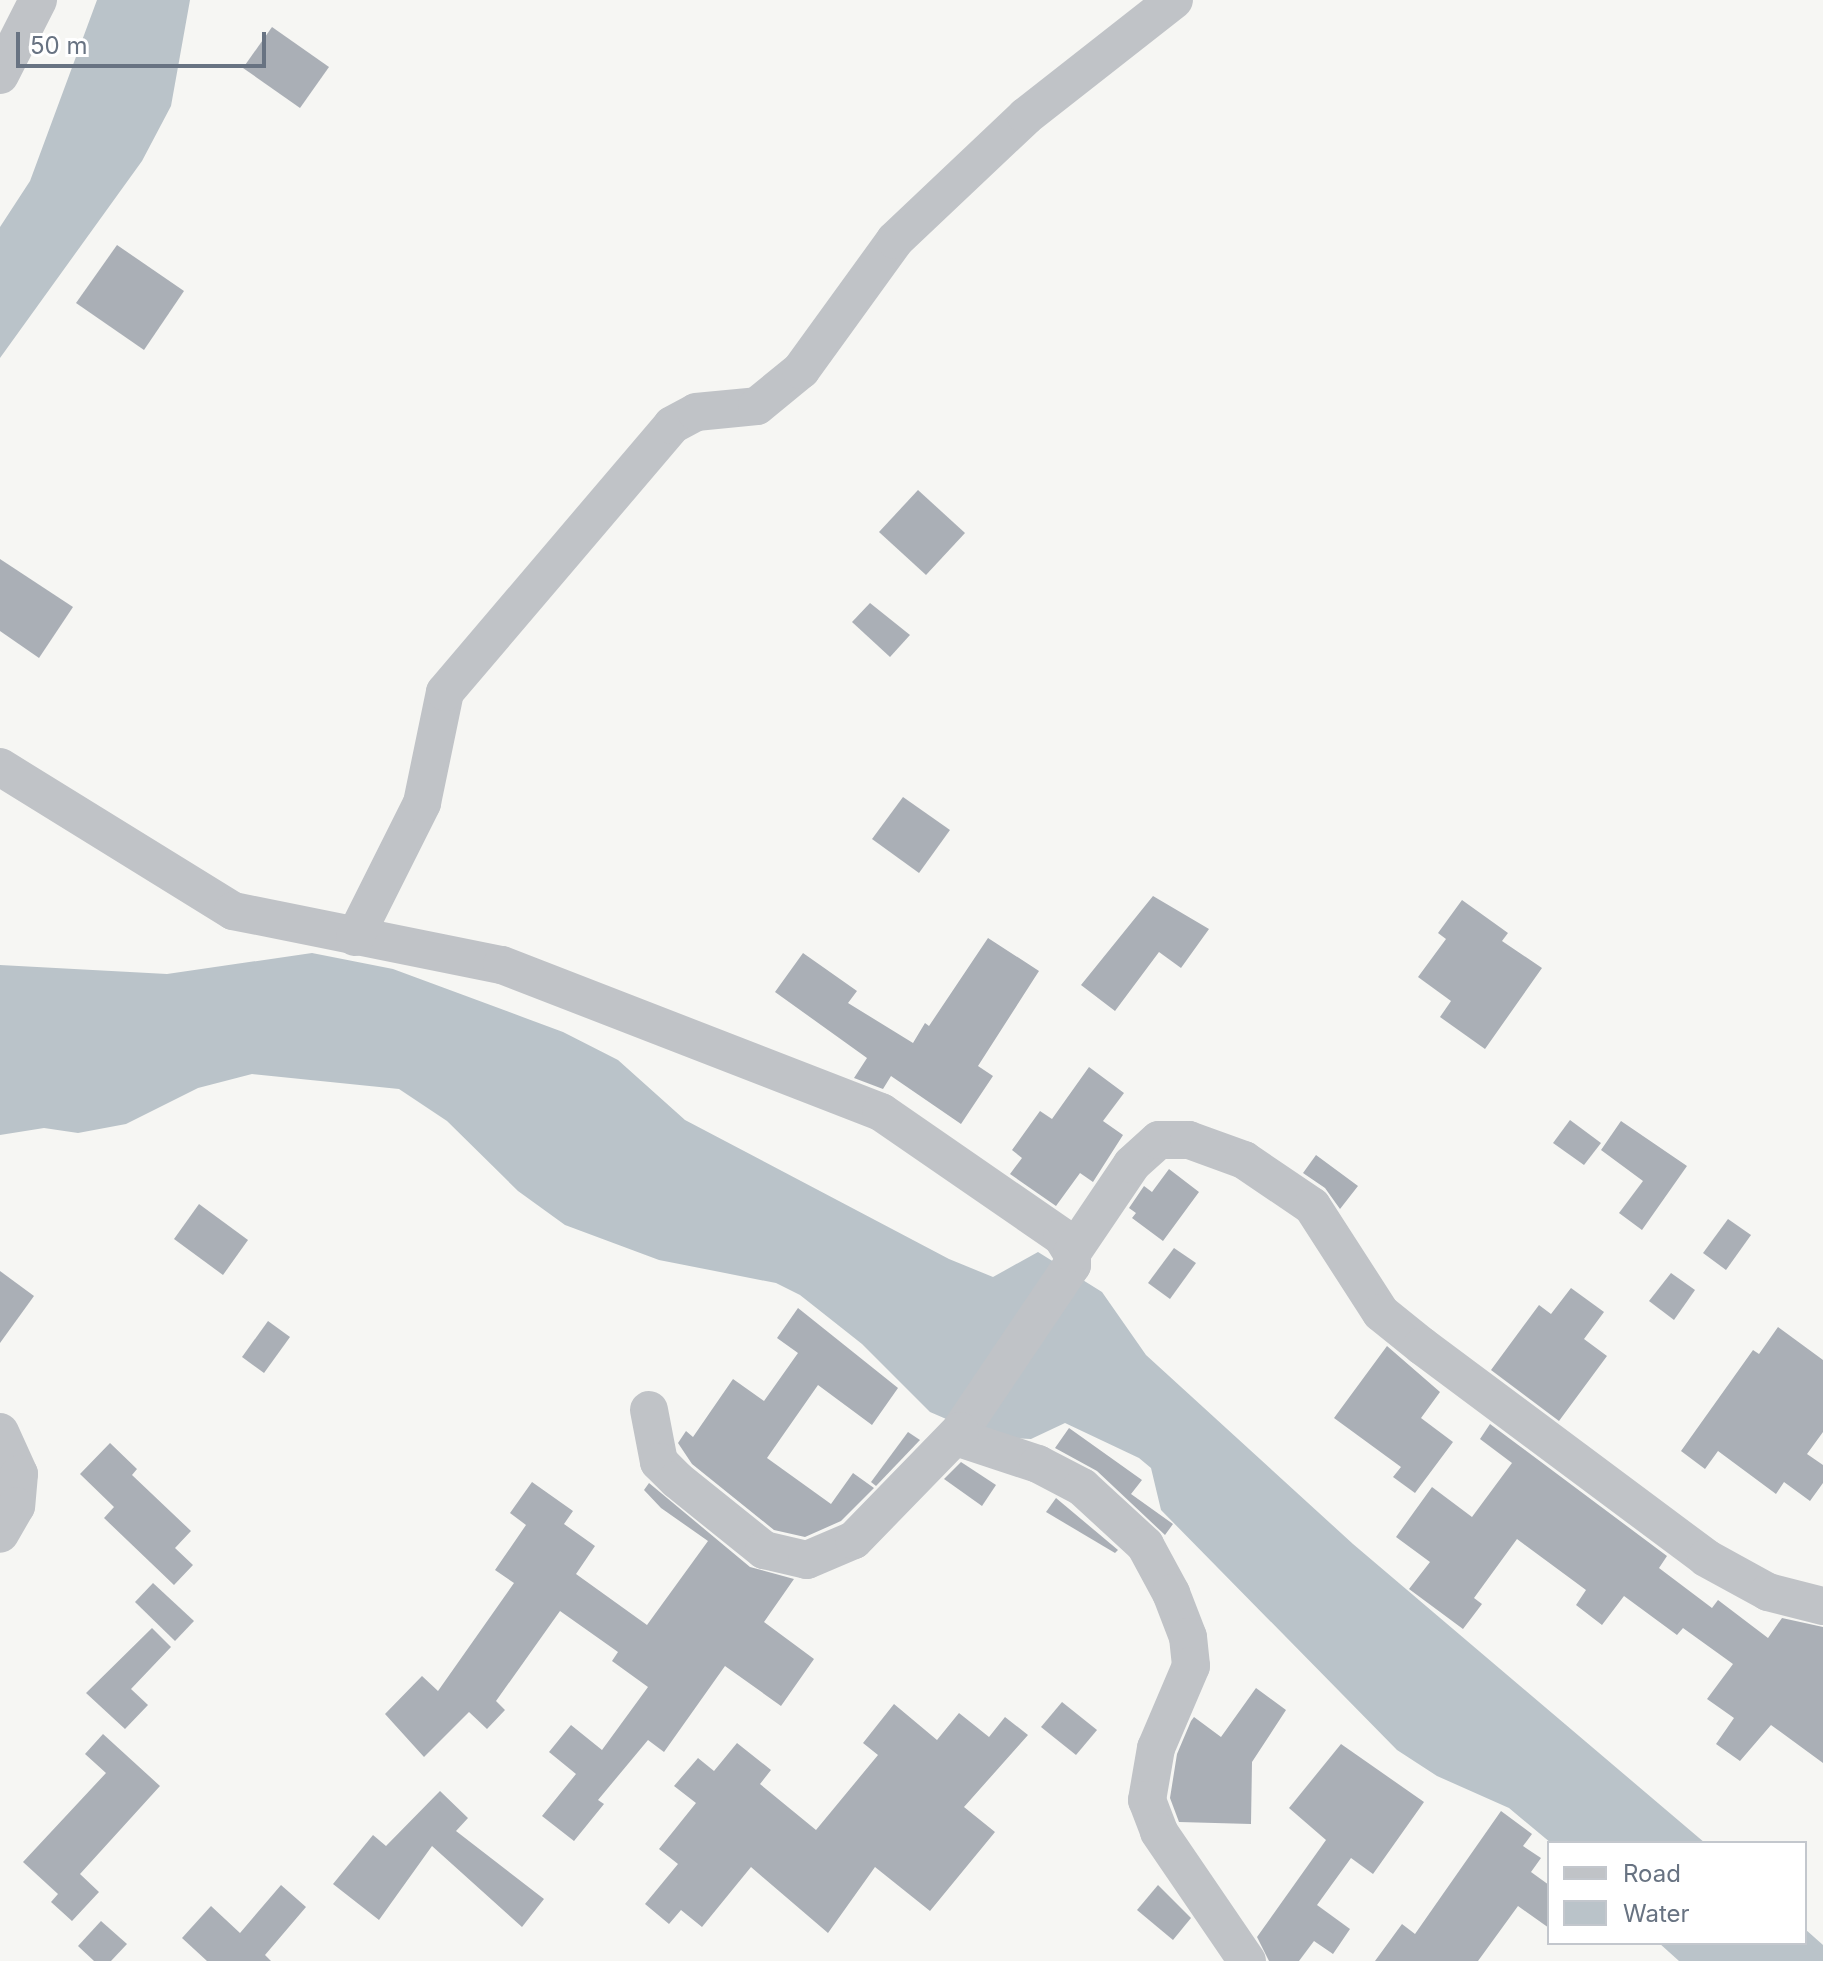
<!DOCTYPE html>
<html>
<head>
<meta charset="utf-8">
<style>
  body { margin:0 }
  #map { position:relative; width:1823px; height:1961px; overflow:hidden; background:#f6f6f3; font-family:Inter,sans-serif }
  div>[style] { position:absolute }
  .water>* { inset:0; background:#bac3c9 }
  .building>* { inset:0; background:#aaafb6 }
  .minor>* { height:38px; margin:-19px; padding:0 19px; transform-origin:19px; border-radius:19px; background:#c0c3c7 }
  span { translate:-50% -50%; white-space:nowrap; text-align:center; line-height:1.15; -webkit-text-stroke:8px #fff; paint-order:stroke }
  .legend { position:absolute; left:1547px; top:1841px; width:260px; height:104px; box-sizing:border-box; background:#fff; border:2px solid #c3c7cd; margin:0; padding:10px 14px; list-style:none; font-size:24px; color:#687382 }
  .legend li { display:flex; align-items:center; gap:16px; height:40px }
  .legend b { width:40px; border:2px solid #c3c7cd }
  .scale { position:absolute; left:16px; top:32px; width:250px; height:36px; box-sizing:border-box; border:4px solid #687382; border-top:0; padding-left:10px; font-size:24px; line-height:28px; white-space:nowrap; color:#687382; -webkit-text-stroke:6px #fff; paint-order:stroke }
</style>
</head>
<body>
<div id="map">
  <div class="water">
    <i style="clip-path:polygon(97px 0,190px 0,171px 106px,142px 161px,0 358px,0 227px,30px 181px)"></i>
    <i style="clip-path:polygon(312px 953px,393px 969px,563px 1032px,618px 1060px,685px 1120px,949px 1259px,993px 1277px,1038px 1252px,1102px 1292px,1146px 1355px,1353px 1544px,1705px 1843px,1551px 1843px,1509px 1808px,1437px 1776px,1397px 1750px,1161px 1510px,1151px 1468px,1139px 1458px,1065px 1423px,1031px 1439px,988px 1437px,930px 1412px,862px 1344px,800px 1295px,776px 1283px,659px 1260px,565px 1225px,518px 1191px,447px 1121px,399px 1089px,252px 1074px,198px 1088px,126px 1124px,78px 1133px,44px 1128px,0 1135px,0 965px,167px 974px)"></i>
    <i style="clip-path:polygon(1805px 1929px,1823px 1945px,1823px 1961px,1679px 1961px,1659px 1943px,1805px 1943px)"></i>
  </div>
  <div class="building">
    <i style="clip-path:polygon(272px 27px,329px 67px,300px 108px,243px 68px)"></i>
    <i style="clip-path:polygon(117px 245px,184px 291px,144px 350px,76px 303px)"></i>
    <i style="clip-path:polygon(918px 490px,965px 533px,926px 575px,879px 532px)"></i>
    <i style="clip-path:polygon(0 559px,73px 607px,39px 658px,0 631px)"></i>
    <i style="clip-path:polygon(870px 603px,910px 635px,890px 657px,852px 622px)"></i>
    <i style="clip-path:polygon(903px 797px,950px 830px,919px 873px,872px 839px)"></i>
    <i style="clip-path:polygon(1153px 896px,1209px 929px,1181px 968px,1159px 952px,1115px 1011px,1081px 985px)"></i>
    <i style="clip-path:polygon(1462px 900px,1508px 933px,1502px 941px,1542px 968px,1485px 1049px,1440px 1017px,1451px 1001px,1418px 977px,1446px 939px,1438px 933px)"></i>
    <i style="clip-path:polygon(988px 938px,1039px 971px,978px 1066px,993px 1076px,961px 1124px,891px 1076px,883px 1089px,854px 1078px,867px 1058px,775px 992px,803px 953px,857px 991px,848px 1003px,913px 1043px,925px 1023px,929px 1026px)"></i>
    <i style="clip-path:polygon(1089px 1067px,1124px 1093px,1103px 1121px,1123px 1135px,1093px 1182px,1080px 1173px,1056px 1206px,1010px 1174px,1022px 1158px,1012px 1150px,1040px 1111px,1052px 1119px)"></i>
    <i style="clip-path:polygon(1570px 1120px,1601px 1143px,1584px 1165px,1553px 1143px)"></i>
    <i style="clip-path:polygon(1621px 1121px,1687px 1166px,1642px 1230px,1619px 1213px,1643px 1181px,1601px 1150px)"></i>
    <i style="clip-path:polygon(1316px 1155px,1358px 1186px,1340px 1209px,1325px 1188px,1303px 1173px)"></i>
    <i style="clip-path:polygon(1169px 1169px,1199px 1192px,1163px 1241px,1132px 1218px,1136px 1213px,1129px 1208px,1144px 1186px,1152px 1192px)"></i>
    <i style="clip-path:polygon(199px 1204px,248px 1240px,223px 1275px,174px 1239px)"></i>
    <i style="clip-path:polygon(1728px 1219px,1751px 1235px,1726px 1270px,1703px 1253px)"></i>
    <i style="clip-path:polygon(1174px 1248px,1196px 1263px,1170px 1299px,1148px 1283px)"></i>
    <i style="clip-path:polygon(0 1271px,34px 1296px,0 1343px)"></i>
    <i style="clip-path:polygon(1671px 1273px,1695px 1290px,1674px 1320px,1649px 1301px)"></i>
    <i style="clip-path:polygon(1571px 1288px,1604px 1312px,1584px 1339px,1607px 1356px,1559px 1421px,1491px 1370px,1539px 1305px,1551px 1314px)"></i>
    <i style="clip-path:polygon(798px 1308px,898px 1388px,872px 1425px,818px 1385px,767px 1458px,831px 1504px,853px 1473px,874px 1488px,841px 1521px,805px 1537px,774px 1530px,692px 1464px,678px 1443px,686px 1431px,693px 1437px,733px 1379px,764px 1401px,798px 1353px,777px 1338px)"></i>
    <i style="clip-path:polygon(268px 1321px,290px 1337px,264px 1373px,242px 1357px)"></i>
    <i style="clip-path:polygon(1778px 1327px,1823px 1360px,1823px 1432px,1807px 1454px,1823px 1465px,1823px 1483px,1810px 1501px,1784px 1482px,1776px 1494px,1718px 1451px,1705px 1469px,1681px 1451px,1753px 1350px,1759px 1354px)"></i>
    <i style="clip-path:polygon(1387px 1346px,1440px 1392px,1421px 1418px,1453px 1442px,1415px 1493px,1393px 1477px,1401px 1467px,1334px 1418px)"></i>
    <i style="clip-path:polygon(1490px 1424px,1667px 1556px,1659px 1568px,1712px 1608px,1718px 1600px,1768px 1638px,1782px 1618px,1823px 1627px,1823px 1763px,1771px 1725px,1740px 1761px,1716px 1744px,1734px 1718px,1707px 1699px,1733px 1664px,1683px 1628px,1677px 1635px,1624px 1596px,1602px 1625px,1576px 1605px,1586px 1590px,1517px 1539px,1474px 1598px,1482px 1604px,1463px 1629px,1409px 1589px,1430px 1562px,1396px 1537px,1432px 1487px,1472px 1517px,1512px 1463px,1480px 1439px)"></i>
    <i style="clip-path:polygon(1069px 1428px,1142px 1480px,1131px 1494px,1173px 1524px,1165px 1535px,1097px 1471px,1055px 1448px)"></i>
    <i style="clip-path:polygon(908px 1432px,920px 1440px,876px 1486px,871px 1482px)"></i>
    <i style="clip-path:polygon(110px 1443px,137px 1469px,132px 1475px,191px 1531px,175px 1548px,193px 1565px,174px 1585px,104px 1518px,114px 1507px,80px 1474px)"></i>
    <i style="clip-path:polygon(961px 1462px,996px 1485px,982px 1506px,944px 1479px)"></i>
    <i style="clip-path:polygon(532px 1482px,573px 1511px,564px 1524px,595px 1546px,576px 1574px,647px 1625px,708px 1541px,661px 1508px,644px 1490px,649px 1483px,750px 1567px,794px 1579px,764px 1622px,814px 1659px,781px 1706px,725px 1666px,664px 1752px,648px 1740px,598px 1800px,604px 1804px,574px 1841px,542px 1816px,576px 1774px,549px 1752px,571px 1725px,602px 1750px,648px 1687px,612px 1661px,618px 1652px,560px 1611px,496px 1701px,505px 1710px,487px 1729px,469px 1712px,424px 1757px,385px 1714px,422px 1676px,438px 1691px,514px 1583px,495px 1570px,526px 1525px,510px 1513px)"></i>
    <i style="clip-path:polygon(1056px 1498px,1118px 1550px,1115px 1553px,1046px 1512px)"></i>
    <i style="clip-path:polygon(153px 1583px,194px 1621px,175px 1641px,135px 1602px)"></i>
    <i style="clip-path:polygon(152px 1628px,171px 1647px,131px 1689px,148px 1705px,125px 1729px,86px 1693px)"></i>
    <i style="clip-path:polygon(1256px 1688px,1286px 1710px,1252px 1762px,1251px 1824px,1179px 1822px,1170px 1798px,1177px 1754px,1191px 1721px,1194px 1717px,1221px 1737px)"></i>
    <i style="clip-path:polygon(1062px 1702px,1097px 1730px,1076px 1755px,1041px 1727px)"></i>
    <i style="clip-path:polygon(894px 1704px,937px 1740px,959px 1713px,989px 1737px,1005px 1717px,1028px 1735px,964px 1807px,995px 1832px,930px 1911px,875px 1867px,828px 1933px,751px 1867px,702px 1927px,681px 1910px,669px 1924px,645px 1904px,678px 1864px,659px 1849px,696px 1803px,674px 1786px,698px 1758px,714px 1771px,737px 1743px,771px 1770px,760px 1784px,816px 1830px,878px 1755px,863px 1743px)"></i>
    <i style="clip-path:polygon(103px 1734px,160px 1786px,80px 1874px,99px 1892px,72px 1921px,51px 1902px,58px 1894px,23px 1862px,106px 1773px,85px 1754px)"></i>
    <i style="clip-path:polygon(1341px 1744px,1424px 1802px,1373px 1874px,1351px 1858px,1317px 1905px,1350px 1929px,1333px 1954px,1314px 1941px,1299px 1961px,1269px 1961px,1257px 1937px,1326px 1840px,1289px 1808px)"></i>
    <i style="clip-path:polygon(440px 1791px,468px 1818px,456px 1831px,544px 1899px,522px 1927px,432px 1846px,379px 1920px,333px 1884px,373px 1835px,386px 1846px)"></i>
    <i style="clip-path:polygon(1501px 1811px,1532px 1834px,1523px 1846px,1541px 1858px,1531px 1872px,1549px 1885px,1549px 1928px,1518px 1906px,1478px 1961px,1453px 1961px,1440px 1952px,1453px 1961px,1375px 1961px,1402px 1924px,1415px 1934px)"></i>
    <i style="clip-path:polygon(281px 1885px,306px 1907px,265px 1955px,271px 1961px,207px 1961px,182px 1938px,211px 1906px,240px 1933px)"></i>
    <i style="clip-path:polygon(1158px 1885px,1191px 1918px,1173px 1940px,1137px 1910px)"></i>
    <i style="clip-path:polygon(101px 1921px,127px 1944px,111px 1961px,94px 1961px,78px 1946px)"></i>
  </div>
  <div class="minor">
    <i style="left:0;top:75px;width:84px;rotate:-63.1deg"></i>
    <i style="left:0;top:767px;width:274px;rotate:31.7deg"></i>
    <i style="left:233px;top:911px;width:274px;rotate:11.4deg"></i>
    <i style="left:502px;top:965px;width:407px;rotate:21.2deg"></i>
    <i style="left:881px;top:1112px;width:220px;rotate:34.6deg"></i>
    <i style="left:1062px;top:1237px;width:19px;rotate:58deg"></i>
    <i style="left:1072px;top:1253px;width:12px;rotate:90deg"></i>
    <i style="left:1072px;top:1265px;width:200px;rotate:124deg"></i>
    <i style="left:960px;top:1431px;width:8px;rotate:76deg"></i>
    <i style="left:962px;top:1439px;width:80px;rotate:18.2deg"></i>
    <i style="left:1038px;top:1464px;width:50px;rotate:27.6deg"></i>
    <i style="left:1082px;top:1487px;width:86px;rotate:42.6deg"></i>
    <i style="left:1145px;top:1545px;width:55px;rotate:61.6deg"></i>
    <i style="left:1171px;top:1593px;width:47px;rotate:68.9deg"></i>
    <i style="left:1188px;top:1637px;width:29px;rotate:84deg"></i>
    <i style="left:1191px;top:1666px;width:89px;rotate:113.1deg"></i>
    <i style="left:1156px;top:1748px;width:53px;rotate:99.8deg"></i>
    <i style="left:1147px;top:1800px;width:34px;rotate:69deg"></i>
    <i style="left:1159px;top:1832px;width:156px;rotate:55.7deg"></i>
    <i style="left:355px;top:937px;width:150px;rotate:-63.4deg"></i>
    <i style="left:422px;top:803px;width:113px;rotate:-78.3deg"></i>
    <i style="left:445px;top:692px;width:350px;rotate:-49.6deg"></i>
    <i style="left:672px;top:425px;width:27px;rotate:-28deg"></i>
    <i style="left:696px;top:412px;width:61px;rotate:-5.6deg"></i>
    <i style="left:757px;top:406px;width:57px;rotate:-39.3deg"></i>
    <i style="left:801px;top:370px;width:160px;rotate:-54.1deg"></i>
    <i style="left:895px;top:240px;width:180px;rotate:-43.4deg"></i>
    <i style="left:1026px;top:116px;width:188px;rotate:-38.1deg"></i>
    <i style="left:1072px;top:1253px;width:107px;rotate:-56deg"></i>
    <i style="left:1132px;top:1164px;width:36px;rotate:-42deg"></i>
    <i style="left:1159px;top:1140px;width:30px"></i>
    <i style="left:1189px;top:1140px;width:59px;rotate:20deg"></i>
    <i style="left:1244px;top:1160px;width:82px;rotate:34.1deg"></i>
    <i style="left:1312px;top:1206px;width:127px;rotate:57.2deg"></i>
    <i style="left:1381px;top:1313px;width:53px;rotate:38.8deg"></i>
    <i style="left:1422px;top:1346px;width:354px;rotate:36.7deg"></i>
    <i style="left:1706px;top:1558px;width:71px;rotate:28.7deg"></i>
    <i style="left:1768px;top:1592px;width:57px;rotate:14.3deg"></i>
    <i style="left:649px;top:1410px;width:53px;rotate:79.1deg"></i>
    <i style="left:659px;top:1462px;width:25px;rotate:45deg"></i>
    <i style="left:677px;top:1480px;width:112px;rotate:38.8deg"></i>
    <i style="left:764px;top:1550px;width:44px;rotate:13.1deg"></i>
    <i style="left:807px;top:1560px;width:51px;rotate:-23.1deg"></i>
    <i style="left:854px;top:1540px;width:152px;rotate:-45.8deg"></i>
    <i style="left:0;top:1432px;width:46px;rotate:65.7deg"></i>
    <i style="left:19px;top:1474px;width:32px;rotate:95deg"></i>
    <i style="left:16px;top:1506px;width:32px;rotate:120deg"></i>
  </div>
  <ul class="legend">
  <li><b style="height:10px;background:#c0c3c7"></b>Road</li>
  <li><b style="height:22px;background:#bac3c9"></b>Water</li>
  </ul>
  <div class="scale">50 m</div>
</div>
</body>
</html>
